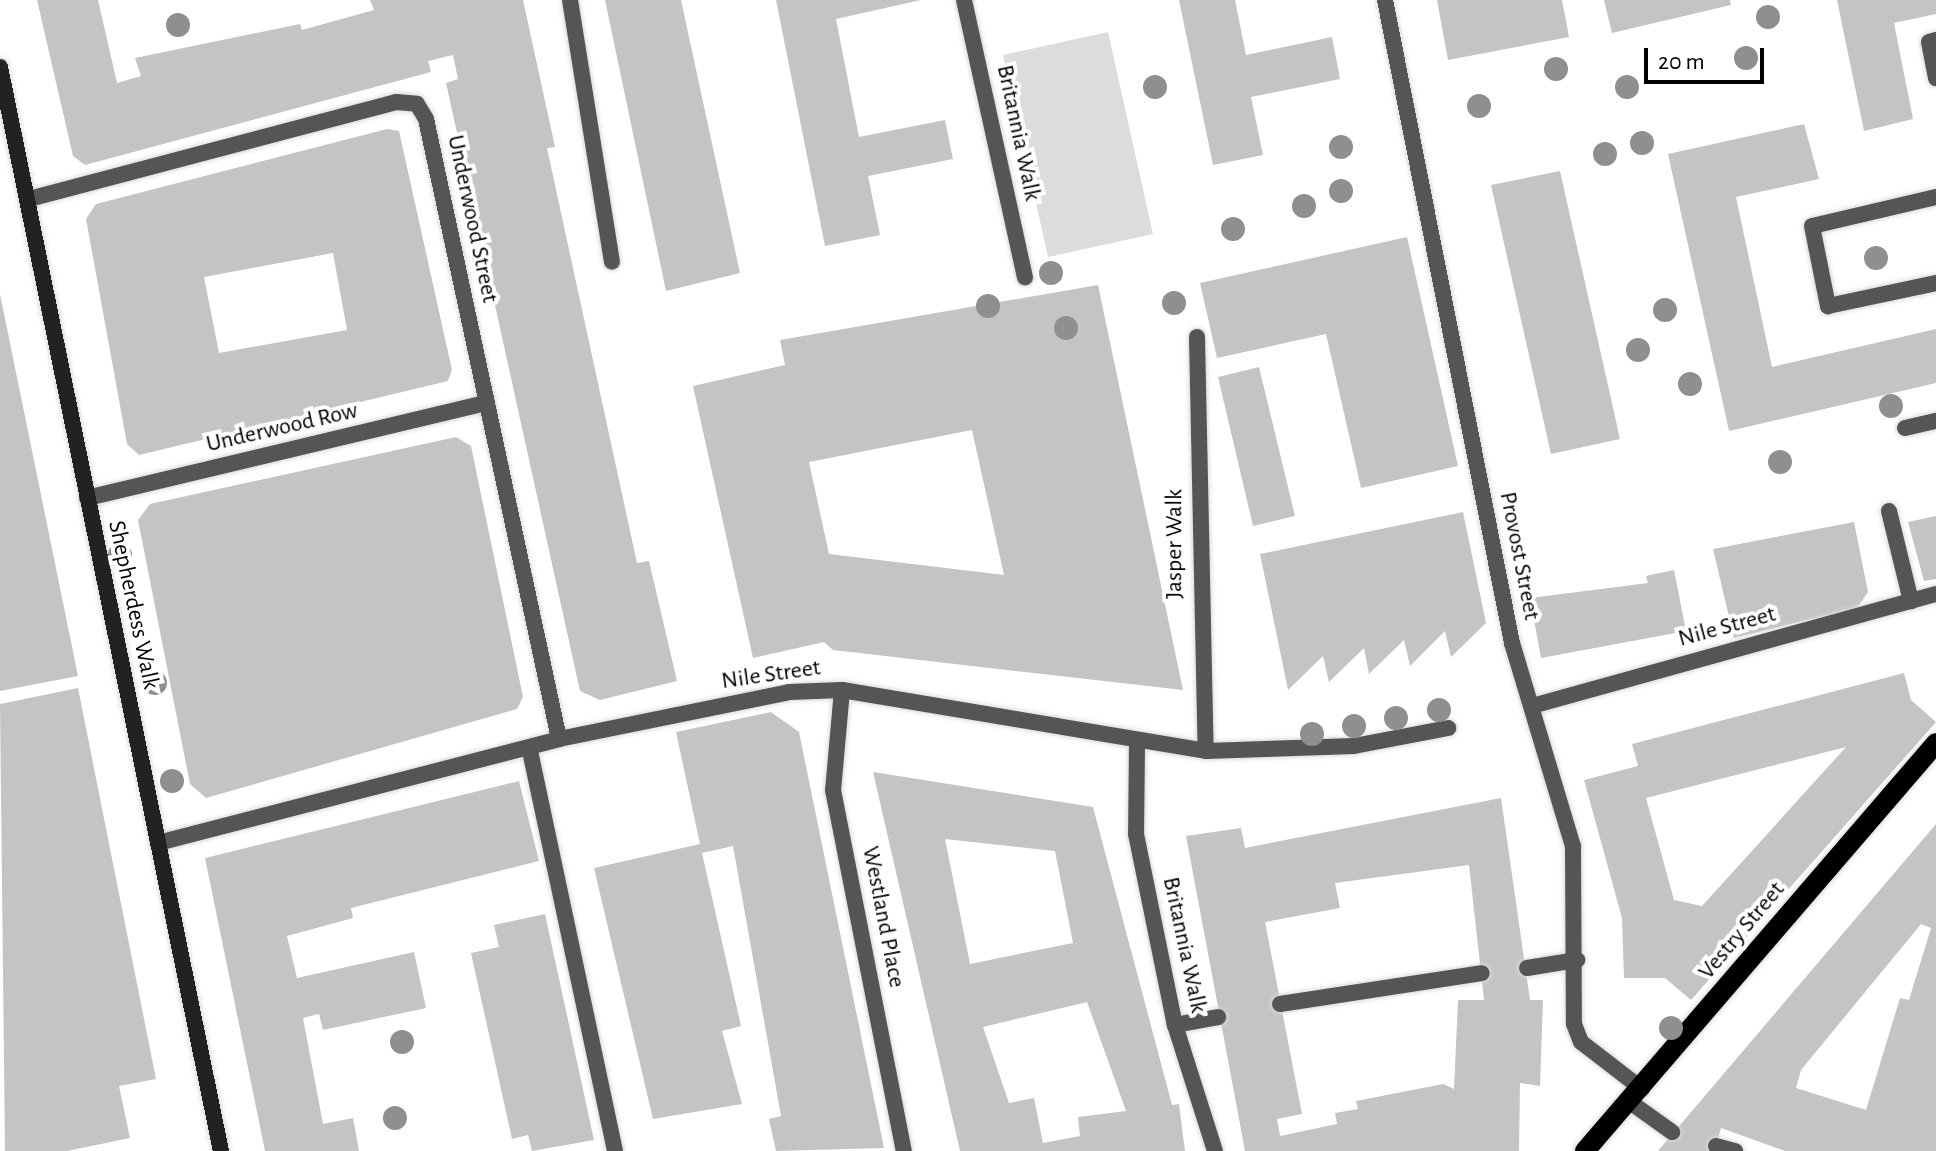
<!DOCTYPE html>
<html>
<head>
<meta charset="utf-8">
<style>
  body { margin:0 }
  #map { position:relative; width:1936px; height:1151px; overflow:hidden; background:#fff; font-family:"Alegreya Sans",sans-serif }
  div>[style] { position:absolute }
  .green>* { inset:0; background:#dcdcdc }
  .building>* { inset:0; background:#c4c4c4 }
  .roads { filter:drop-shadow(0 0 2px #dbdbdb) drop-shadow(0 0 2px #dbdbdb) }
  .lane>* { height:16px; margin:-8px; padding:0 8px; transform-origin:8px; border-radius:8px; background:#555 }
  .street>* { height:16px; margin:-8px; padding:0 8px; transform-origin:8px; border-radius:8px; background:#555 }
  .secondary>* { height:16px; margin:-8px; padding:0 8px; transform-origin:8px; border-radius:8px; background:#222 }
  .primary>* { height:20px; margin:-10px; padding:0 10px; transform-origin:10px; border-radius:10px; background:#000 }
  .trees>* { width:24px; height:24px; margin:-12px; border-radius:50%; background:#8f8f8f }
  span { translate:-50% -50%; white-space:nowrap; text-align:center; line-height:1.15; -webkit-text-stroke:8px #fff; paint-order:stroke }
  .street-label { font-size:24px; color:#000 }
  .scale { position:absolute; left:1644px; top:48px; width:120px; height:36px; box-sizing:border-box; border:4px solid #000; border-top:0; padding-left:10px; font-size:24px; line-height:28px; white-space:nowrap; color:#000; -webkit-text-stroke:6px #fff; paint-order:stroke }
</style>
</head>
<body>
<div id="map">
  <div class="green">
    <i style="clip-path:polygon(1108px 32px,1153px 234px,1048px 257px,1003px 55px)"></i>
  </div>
  <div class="building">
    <i style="clip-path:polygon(37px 0,98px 0,117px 83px,141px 76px,135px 58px,300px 24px,302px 30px,374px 10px,370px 0,523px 0,555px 147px,547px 148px,637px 563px,649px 561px,677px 681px,600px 700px,580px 691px,446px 83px,458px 79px,453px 55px,428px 61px,431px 72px,85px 165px,73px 156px)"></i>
    <i style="clip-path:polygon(605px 0,681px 0,740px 273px,666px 291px)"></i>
    <i style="clip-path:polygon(776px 0,921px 0,836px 19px,859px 137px,945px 120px,953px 159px,868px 176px,880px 235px,825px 246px)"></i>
    <i style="clip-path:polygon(1179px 0,1235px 0,1246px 55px,1332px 37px,1340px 79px,1251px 97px,1263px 155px,1213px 165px)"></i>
    <i style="clip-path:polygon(1437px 0,1562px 0,1569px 37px,1448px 60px)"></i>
    <i style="clip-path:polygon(1604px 0,1730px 0,1731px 5px,1612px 33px)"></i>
    <i style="clip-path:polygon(1837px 0,1936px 0,1936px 14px,1894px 23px,1913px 119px,1864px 131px)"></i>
    <i style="clip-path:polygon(1804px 124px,1819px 179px,1736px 197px,1772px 367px,1936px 329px,1936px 383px,1729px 431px,1668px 154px)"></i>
    <i style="clip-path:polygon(evenodd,387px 129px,399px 131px,452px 370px,448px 381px,139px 455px,127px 444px,86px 219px,96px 204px,387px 129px,333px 253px,347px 330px,219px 353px,204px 277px,333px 253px)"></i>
    <i style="clip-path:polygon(1560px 171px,1620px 439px,1551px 454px,1491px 185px)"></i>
    <i style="clip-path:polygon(1407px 237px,1458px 466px,1361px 488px,1326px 334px,1217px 358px,1200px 283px)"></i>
    <i style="clip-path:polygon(evenodd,1098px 285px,1183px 690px,833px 650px,824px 642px,753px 658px,693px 386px,785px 365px,780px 340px,1098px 285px,972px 430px,1004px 575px,829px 554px,809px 462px,972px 430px)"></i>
    <i style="clip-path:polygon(0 294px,78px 676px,0 691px)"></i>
    <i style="clip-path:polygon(1259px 367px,1295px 516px,1253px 526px,1218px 377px)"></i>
    <i style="clip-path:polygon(456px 437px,471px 446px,523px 697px,517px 709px,206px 798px,190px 784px,138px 520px,150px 504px)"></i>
    <i style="clip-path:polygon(1463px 512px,1486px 623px,1451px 657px,1445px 631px,1410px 666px,1404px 640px,1369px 674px,1364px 648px,1329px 682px,1323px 656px,1288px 690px,1260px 554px)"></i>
    <i style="clip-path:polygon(1936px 516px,1936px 579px,1924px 581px,1908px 522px)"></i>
    <i style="clip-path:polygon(1854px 522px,1868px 592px,1857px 608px,1734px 638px,1713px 549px)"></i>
    <i style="clip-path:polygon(1674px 570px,1686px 631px,1541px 658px,1530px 598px,1648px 583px,1646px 576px)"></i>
    <i style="clip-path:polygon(evenodd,1904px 673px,1911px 700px,1936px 722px,1691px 1000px,1665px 978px,1624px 978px,1622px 918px,1584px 780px,1638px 766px,1632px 744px,1904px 673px,1846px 747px,1702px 906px,1674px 900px,1646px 798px,1846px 747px)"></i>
    <i style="clip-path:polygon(78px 688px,156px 1079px,119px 1086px,130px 1138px,67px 1151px,5px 1151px,0 704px)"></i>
    <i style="clip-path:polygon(771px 712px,799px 732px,884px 1148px,776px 1151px,769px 1119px,781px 1116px,733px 846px,702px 853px,741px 1026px,722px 1031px,742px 1104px,653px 1119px,594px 868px,700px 844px,676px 732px)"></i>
    <i style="clip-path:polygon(evenodd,873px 772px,1093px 807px,1172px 1105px,1179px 1104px,1185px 1151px,960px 1151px,873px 772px,945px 839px,1055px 851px,1073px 943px,970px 964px,945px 839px,873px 772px,1087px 1002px,1126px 1111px,1078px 1117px,1080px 1136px,1043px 1143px,1034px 1098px,1009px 1103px,983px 1027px,1087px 1002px)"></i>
    <i style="clip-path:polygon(519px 781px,539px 861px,351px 908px,353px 918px,287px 936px,297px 978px,414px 952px,426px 1008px,323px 1030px,319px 1014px,303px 1018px,323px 1124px,353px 1118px,359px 1151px,265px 1151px,205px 858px)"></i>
    <i style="clip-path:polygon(evenodd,1501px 798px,1530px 1000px,1543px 1000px,1540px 1086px,1520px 1083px,1519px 1151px,1245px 1151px,1186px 836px,1241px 828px,1245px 848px,1501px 798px,1469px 865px,1484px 1000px,1458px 1000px,1454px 1089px,1443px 1084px,1356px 1101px,1358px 1109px,1335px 1113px,1337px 1124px,1280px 1136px,1277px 1119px,1302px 1114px,1265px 922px,1340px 908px,1335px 883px,1469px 865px)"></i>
    <i style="clip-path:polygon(evenodd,1936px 824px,1936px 1151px,1785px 1151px,1721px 1128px,1715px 1151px,1658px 1151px,1936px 824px,1921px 924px,1931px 928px,1909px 1000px,1900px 998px,1866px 1110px,1796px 1088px,1801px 1070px,1921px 924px)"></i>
    <i style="clip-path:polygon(545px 914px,594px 1140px,532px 1151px,528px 1135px,512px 1139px,471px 953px,499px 947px,494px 925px)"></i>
  </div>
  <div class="roads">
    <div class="lane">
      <i style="left:570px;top:0;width:265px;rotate:80.9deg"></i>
      <i style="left:1936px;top:40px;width:7px;rotate:164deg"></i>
      <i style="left:1929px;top:42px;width:37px;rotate:79deg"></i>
      <i style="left:1936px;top:197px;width:127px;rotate:166.8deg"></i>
      <i style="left:1812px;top:226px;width:82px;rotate:78.7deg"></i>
      <i style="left:1828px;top:306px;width:110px;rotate:-12deg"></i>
      <i style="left:1905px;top:428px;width:32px;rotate:-13deg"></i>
      <i style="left:1889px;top:511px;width:93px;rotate:76.3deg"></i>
      <i style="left:530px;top:751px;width:409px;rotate:78deg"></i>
      <i style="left:1527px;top:968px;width:51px;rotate:-9.1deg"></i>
      <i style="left:1280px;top:1004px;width:204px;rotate:-8.7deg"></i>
      <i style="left:1175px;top:1025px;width:44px;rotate:-10.5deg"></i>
      <i style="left:1630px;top:1102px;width:52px;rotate:35.5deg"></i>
      <i style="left:1716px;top:1146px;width:20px;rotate:15deg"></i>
    </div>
    <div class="street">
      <i style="left:964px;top:0;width:284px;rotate:77.6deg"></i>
      <i style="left:1385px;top:0;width:655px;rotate:78.83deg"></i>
      <i style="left:1512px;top:643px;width:212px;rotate:73.3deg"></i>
      <i style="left:1573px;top:846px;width:178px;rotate:89.7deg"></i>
      <i style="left:1574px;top:1024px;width:19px;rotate:69deg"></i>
      <i style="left:1581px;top:1042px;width:77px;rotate:37.6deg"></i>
      <i style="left:29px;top:199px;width:380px;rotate:-14.8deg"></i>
      <i style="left:396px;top:102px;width:21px;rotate:5deg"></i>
      <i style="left:417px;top:104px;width:17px;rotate:59deg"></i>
      <i style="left:426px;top:119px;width:634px;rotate:77.89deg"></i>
      <i style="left:1197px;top:337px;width:414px;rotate:88.8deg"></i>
      <i style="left:87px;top:498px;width:411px;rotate:-13.4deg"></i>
      <i style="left:842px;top:690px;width:100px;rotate:95.1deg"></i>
      <i style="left:833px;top:790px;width:368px;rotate:78.9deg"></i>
      <i style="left:1532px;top:706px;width:419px;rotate:-15.5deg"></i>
      <i style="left:1137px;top:744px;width:90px;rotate:90.6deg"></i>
      <i style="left:1136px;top:834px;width:195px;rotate:78.5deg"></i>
      <i style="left:1175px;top:1025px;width:132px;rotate:72.4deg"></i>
      <i style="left:158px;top:843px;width:414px;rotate:-14.5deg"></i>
      <i style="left:559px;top:739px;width:235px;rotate:-11.5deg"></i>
      <i style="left:789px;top:692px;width:53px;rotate:-2.2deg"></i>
      <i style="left:842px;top:690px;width:369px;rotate:9.5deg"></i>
      <i style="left:1206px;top:751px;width:148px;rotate:-1.9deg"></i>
      <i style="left:1354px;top:746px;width:96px;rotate:-10.8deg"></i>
    </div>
    <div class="secondary">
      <i style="left:0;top:67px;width:1106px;rotate:78.48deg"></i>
    </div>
    <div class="primary">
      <i style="left:1585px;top:1151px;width:538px;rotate:-49.29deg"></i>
    </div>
  </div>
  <div class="trees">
    <i style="left:1768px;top:17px"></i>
    <i style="left:178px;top:25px"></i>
    <i style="left:1746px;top:58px"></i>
    <i style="left:1556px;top:69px"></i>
    <i style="left:1155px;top:87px"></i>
    <i style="left:1627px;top:87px"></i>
    <i style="left:1479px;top:106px"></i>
    <i style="left:1642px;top:143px"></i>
    <i style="left:1341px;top:147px"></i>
    <i style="left:1605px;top:154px"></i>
    <i style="left:1341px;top:191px"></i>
    <i style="left:1304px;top:206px"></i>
    <i style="left:1233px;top:229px"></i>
    <i style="left:1876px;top:258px"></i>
    <i style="left:1051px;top:273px"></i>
    <i style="left:1174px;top:303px"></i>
    <i style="left:988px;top:306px"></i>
    <i style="left:1665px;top:310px"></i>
    <i style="left:1066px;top:328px"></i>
    <i style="left:1638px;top:350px"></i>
    <i style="left:1690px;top:384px"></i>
    <i style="left:1891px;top:406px"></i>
    <i style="left:1780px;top:462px"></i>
    <i style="left:120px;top:555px"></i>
    <i style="left:155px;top:683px"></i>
    <i style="left:1439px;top:710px"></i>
    <i style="left:1396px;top:718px"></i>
    <i style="left:1354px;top:726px"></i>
    <i style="left:1312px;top:734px"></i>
    <i style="left:172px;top:781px"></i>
    <i style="left:1671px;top:1028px"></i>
    <i style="left:402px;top:1042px"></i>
    <i style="left:395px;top:1118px"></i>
  </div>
  <div class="street-label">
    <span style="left:1018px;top:133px;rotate:78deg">Britannia Walk</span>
    <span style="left:472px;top:219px;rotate:78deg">Underwood Street</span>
    <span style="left:282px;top:428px;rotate:-13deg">Underwood Row</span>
    <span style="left:1175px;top:544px;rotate:-90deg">Jasper Walk</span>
    <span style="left:1519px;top:556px;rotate:79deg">Provost Street</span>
    <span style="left:133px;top:605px;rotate:78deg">Shepherdess Walk</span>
    <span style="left:1727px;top:627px;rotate:-15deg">Nile Street</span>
    <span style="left:771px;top:675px;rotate:-8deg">Nile Street</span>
    <span style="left:883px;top:917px;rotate:79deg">Westland Place</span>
    <span style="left:1742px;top:931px;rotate:-50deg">Vestry Street</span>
    <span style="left:1184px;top:945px;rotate:78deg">Britannia Walk</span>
  </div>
  <div class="scale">20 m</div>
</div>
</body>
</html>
